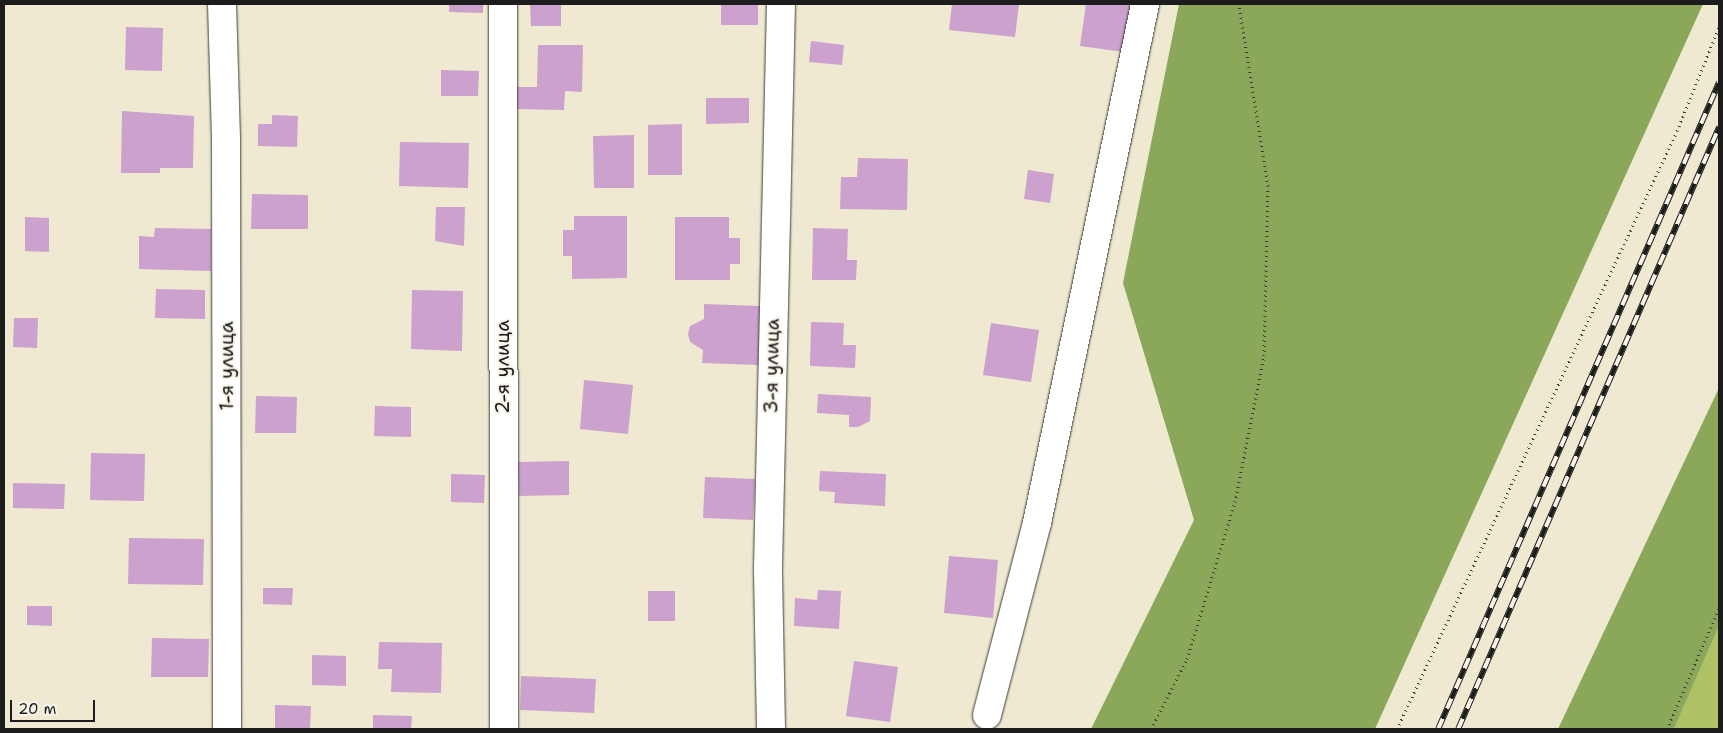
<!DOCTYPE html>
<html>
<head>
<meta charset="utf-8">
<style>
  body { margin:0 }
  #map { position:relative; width:1723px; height:733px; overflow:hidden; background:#eee9d0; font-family:"Shantell Sans",sans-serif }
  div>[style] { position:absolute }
  .green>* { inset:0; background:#aec165 }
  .forest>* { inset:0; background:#8aa75a }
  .building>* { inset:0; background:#cca1cd }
  .path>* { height:3px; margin-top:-1.5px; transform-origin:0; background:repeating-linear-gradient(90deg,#3c3b37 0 1px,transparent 0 5px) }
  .roads { filter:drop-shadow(0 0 1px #3c3b37) drop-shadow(0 0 1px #3c3b37) }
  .minor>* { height:28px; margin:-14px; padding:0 14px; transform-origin:14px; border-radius:14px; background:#fff }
  .rail>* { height:5.5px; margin-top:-2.75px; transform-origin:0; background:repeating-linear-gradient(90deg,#f7f3e8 0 11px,#1c1c1c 0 22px); box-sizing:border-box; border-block:1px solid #1c1c1c }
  span { translate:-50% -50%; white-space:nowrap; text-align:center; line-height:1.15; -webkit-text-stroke:4px #f7f3e8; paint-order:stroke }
  .street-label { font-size:19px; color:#1c1c1c }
  .frame { position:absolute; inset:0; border:5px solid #1c1c1c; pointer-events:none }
  .scale { position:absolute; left:10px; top:700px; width:85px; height:22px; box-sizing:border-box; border:2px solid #1c1c1c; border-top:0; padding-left:6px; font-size:15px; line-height:18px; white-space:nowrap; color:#1c1c1c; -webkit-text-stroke:4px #f7f3e8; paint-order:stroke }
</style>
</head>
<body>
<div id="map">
  <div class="green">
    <i style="clip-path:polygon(1719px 626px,1719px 729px,1674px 729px)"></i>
  </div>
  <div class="forest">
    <i style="clip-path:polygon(1179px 4px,1703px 4px,1375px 729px,1091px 729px,1194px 520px,1123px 283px)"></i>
    <i style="clip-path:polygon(1719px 388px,1719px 626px,1674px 729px,1558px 729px)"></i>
  </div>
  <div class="building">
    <i style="clip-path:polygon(449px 4px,483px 4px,483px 13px,449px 12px)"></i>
    <i style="clip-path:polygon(530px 4px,561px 4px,561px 26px,531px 26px)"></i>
    <i style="clip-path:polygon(721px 4px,758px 4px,758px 25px,721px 25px)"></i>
    <i style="clip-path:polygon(952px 4px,1019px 4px,1015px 37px,949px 30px)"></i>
    <i style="clip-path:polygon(1086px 4px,1131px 4px,1124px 52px,1080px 46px)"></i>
    <i style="clip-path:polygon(126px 27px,163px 28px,162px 71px,125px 70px)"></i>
    <i style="clip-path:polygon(811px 41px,844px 45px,842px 65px,809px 62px)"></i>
    <i style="clip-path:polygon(538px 45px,583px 45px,582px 92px,565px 91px,564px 110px,517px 109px,517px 87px,537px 87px)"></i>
    <i style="clip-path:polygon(441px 70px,479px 71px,478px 96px,441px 96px)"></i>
    <i style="clip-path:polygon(706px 98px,749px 98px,749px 123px,706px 124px)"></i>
    <i style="clip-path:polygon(122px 111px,194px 116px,193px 168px,160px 168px,160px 173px,121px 173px)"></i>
    <i style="clip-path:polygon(272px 115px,298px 116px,297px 147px,258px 146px,258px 124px,272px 124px)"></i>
    <i style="clip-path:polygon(682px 124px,682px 175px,648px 175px,648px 125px)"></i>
    <i style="clip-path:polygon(634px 135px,634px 188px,594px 188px,593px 136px)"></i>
    <i style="clip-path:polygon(400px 142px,469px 143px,468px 188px,399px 186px)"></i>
    <i style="clip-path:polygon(858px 158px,908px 159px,907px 210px,840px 209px,841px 177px,857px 177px)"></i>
    <i style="clip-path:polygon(1028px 170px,1054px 174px,1050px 203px,1024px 199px)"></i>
    <i style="clip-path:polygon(252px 194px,308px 195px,308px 229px,251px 229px)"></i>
    <i style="clip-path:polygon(436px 207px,465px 207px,464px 246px,435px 241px)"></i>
    <i style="clip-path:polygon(574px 216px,627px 216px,627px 278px,572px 279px,572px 256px,563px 256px,563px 230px,574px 230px)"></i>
    <i style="clip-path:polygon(25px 217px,49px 218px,49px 252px,25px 251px)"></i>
    <i style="clip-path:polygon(675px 217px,729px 217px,729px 238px,740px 238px,740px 264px,730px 264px,730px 280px,675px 280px)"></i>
    <i style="clip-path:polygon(155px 228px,211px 229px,211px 271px,139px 269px,139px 236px,154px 237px)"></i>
    <i style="clip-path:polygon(813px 228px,848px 229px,847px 260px,857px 260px,856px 280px,812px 280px)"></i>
    <i style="clip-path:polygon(156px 289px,205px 290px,205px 319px,155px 318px)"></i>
    <i style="clip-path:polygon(412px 290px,463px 291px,462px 351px,411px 349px)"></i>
    <i style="clip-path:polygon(704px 304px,760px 306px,759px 365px,702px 363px,703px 350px,690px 342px,688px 334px,690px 326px,704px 319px)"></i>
    <i style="clip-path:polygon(14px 318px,38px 318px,37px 348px,13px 347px)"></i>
    <i style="clip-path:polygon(811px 322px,844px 323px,843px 345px,856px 345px,855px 368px,810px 366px)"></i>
    <i style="clip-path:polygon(991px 323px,1039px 330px,1031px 382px,983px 375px)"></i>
    <i style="clip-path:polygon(584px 380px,633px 385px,628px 434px,580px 429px)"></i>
    <i style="clip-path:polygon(818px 394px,871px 397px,870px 421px,858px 427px,849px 427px,849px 415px,817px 413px)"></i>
    <i style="clip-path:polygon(256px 396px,297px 397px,296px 433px,255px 433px)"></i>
    <i style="clip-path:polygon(375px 406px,411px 407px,411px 437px,374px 436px)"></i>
    <i style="clip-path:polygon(91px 453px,145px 454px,144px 501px,90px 500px)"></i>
    <i style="clip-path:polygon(569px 461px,569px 495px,519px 496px,518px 462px)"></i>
    <i style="clip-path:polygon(820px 471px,886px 474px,885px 506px,834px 503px,835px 492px,819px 491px)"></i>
    <i style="clip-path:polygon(451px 474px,485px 475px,484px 503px,451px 502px)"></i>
    <i style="clip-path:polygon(705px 477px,755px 479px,753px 520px,703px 518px)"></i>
    <i style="clip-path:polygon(13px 483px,65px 484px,64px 509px,13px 508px)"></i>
    <i style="clip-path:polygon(129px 538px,204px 539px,203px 585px,128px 584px)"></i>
    <i style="clip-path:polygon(949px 556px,998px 560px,993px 618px,944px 613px)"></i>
    <i style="clip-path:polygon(263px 588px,293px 588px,292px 605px,263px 604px)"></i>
    <i style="clip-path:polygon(818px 590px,841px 591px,839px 629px,794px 626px,795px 598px,817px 600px)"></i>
    <i style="clip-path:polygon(648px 591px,675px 591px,675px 621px,648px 621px)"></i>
    <i style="clip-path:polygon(27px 606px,52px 606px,52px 626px,27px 625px)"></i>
    <i style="clip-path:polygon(152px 638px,209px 639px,208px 677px,151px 677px)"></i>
    <i style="clip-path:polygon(379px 642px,442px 643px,441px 693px,391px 692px,392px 669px,378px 669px)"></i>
    <i style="clip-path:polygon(312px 655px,346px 656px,346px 686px,312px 685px)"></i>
    <i style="clip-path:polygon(854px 661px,898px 667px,890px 722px,846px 716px)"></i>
    <i style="clip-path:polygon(521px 676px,596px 679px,594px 713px,520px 710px)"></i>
    <i style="clip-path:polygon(275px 705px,311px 706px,310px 729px,275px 729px)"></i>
    <i style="clip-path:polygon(373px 715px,412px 716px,411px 729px,373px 729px)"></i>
  </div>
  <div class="path">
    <i style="left:1151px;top:729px;width:79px;rotate:-62.8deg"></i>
    <i style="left:1187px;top:659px;width:164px;rotate:-73deg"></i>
    <i style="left:1235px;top:502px;width:149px;rotate:-78.8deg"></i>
    <i style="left:1264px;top:356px;width:170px;rotate:-88.7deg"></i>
    <i style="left:1268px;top:186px;width:184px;rotate:-99.1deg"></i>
    <i style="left:1397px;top:729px;width:660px;rotate:-64.91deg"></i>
    <i style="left:1677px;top:131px;width:112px;rotate:-68deg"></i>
    <i style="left:1667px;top:729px;width:132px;rotate:-66.7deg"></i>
  </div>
  <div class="roads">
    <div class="minor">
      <i style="left:222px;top:4px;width:138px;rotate:88.3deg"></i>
      <i style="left:226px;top:142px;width:587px;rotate:89.9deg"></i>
      <i style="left:503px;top:4px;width:725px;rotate:89.92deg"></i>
      <i style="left:987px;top:715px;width:198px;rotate:-75.4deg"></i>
      <i style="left:1037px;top:523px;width:530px;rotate:-78.24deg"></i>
      <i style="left:771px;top:729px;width:162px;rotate:-91.1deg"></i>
      <i style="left:768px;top:567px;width:563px;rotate:-88.68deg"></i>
    </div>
  </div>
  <div class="rail">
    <i style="left:1438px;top:729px;width:705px;rotate:-66.52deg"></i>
    <i style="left:1458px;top:729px;width:656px;rotate:-66.56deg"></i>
  </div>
  <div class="street-label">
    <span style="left:227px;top:366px;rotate:-90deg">1-я улица</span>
    <span style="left:772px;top:366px;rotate:-89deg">3-я улица</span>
    <span style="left:503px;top:367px;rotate:-90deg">2-я улица</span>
  </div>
  <div class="frame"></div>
  <div class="scale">20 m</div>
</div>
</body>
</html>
